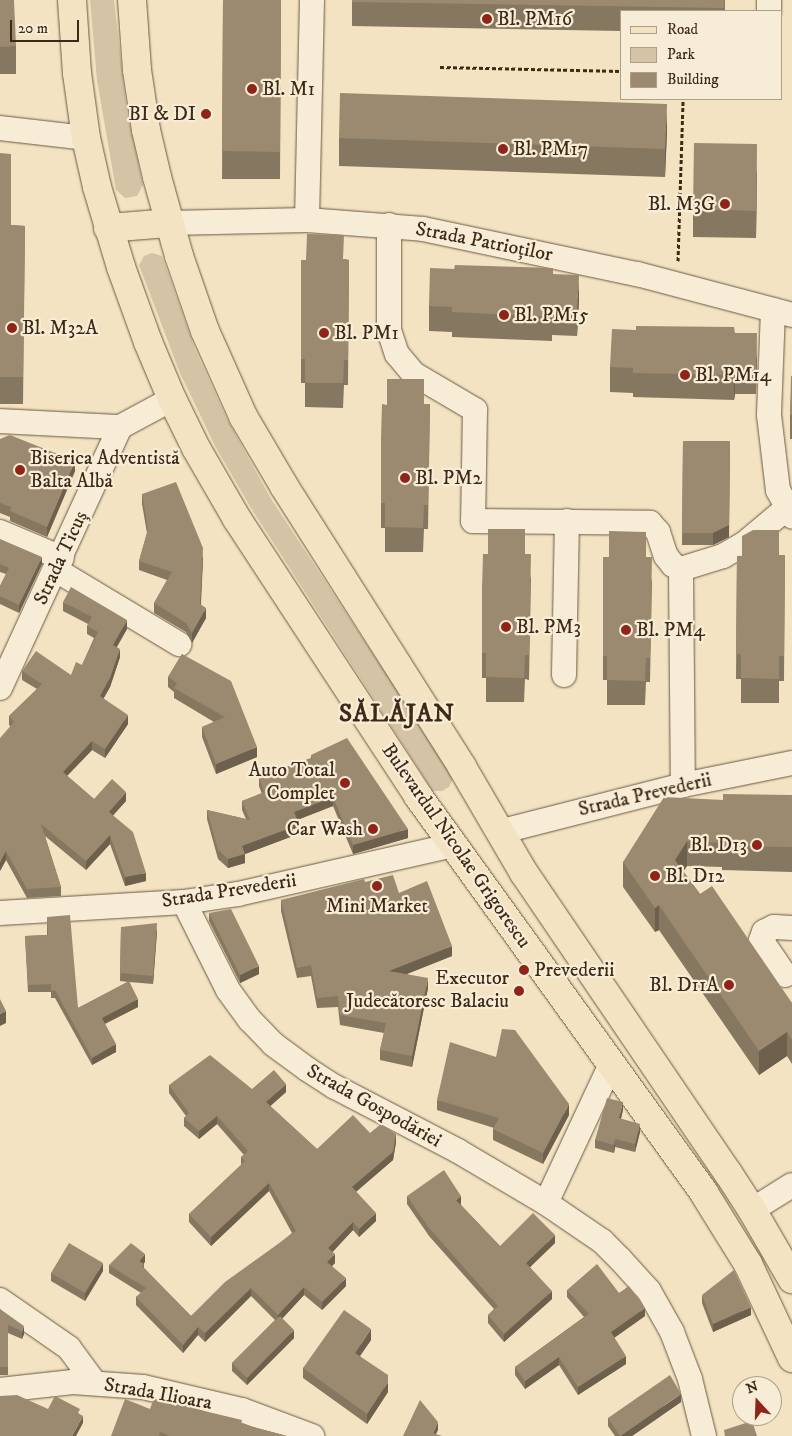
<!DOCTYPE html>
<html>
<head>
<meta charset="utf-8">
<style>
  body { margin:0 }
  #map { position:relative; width:792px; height:1436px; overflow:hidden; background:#f3e3c2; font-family:"IM FELL DW Pica",serif }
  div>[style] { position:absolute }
  .green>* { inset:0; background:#d4c3a5 }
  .path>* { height:3px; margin-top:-1.5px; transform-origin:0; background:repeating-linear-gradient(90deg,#3e2917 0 4px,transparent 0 6.5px) }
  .roads { filter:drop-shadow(0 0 1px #6b5842) drop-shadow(0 0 1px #6b5842) }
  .minor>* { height:24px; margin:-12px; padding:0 12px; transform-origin:12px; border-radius:12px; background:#f7edd7 }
  .major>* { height:28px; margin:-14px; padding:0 14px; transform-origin:14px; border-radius:14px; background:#f3e3c2 }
  .wall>* { inset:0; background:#867760 }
  .shaded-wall>* { inset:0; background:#6d614e }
  .building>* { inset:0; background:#9c8a70 }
  .dots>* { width:14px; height:14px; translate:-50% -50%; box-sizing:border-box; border:2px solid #f7edd7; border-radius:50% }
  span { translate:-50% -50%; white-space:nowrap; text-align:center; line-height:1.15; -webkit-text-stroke:4.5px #f7edd7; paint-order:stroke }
  .poi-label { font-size:20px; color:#3e2917 }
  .left { translate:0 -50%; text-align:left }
  .right { translate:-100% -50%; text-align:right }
  .street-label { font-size:20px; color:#3e2917 }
  .district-label { font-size:25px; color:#3e2917; font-weight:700; letter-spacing:1px }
  .legend { position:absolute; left:620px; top:10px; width:162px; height:90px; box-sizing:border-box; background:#f7edd7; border:1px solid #ad9f8a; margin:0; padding:6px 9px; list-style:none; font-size:15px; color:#3e2917 }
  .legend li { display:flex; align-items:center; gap:10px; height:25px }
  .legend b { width:25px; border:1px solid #ad9f8a }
  .north { position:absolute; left:732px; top:1376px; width:50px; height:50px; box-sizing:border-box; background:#f7edd7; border:1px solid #ad9f8a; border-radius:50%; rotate:340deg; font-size:14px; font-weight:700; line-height:20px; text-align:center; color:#3e2917 }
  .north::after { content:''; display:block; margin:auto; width:18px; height:22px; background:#8f2418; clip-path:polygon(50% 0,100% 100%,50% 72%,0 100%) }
  .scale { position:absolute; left:10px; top:20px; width:69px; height:22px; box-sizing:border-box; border:2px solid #3e2917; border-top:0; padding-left:6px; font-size:15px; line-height:18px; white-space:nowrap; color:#3e2917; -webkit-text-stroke:4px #f7edd7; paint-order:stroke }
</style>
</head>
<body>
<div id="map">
  <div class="green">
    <i style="clip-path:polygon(90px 0,114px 0,127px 112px,143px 185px,137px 196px,125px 198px,116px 190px,97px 80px)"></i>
    <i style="clip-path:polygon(152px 253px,162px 256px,195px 349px,226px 417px,271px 499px,454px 777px,449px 787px,442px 791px,433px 791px,251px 508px,215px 446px,180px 373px,139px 265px,144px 256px)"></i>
  </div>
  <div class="path">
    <i style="left:440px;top:67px;width:181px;rotate:1.3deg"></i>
    <i style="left:678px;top:261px;width:162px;rotate:-88.2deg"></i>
  </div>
  <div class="roads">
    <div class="minor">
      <i style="left:769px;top:11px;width:11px;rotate:-90deg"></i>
      <i style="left:0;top:128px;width:87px;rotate:6.6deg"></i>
      <i style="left:307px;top:220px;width:220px;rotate:-88.7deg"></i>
      <i style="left:169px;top:223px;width:138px;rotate:-1.2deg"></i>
      <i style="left:307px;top:220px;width:116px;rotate:4.4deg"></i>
      <i style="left:423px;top:229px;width:219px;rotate:11.9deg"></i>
      <i style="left:637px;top:274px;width:160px;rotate:14.8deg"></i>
      <i style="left:389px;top:225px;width:105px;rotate:90deg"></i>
      <i style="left:389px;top:330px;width:25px;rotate:72deg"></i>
      <i style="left:397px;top:354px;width:26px;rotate:50deg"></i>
      <i style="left:414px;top:374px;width:71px;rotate:30.5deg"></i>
      <i style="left:475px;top:410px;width:111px;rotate:91deg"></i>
      <i style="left:473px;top:521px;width:177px;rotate:0.6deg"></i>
      <i style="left:650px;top:523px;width:12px;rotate:48deg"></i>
      <i style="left:658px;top:532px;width:25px;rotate:72deg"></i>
      <i style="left:666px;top:556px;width:11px;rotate:52deg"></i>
      <i style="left:673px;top:565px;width:9px;rotate:27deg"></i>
      <i style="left:681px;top:569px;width:216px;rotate:89.5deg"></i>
      <i style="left:773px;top:310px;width:105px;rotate:92.2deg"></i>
      <i style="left:769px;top:415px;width:76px;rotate:83.2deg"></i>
      <i style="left:778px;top:490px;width:30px;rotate:62deg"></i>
      <i style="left:0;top:421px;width:120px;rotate:2.9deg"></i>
      <i style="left:0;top:532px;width:67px;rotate:22.8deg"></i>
      <i style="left:681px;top:569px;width:44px;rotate:-17.2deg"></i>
      <i style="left:723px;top:556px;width:24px;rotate:-30deg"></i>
      <i style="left:744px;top:544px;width:56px;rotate:-39.9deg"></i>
      <i style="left:56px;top:570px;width:144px;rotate:31deg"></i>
      <i style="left:564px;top:675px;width:154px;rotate:-88.9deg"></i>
      <i style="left:0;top:688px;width:287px;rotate:-65.3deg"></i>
      <i style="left:120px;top:427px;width:59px;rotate:-28.3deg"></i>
      <i style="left:499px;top:832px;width:190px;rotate:-14.3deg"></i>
      <i style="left:683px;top:785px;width:111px;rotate:-11.4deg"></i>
      <i style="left:184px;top:902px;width:98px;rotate:63.4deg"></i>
      <i style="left:228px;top:990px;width:37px;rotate:54deg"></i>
      <i style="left:250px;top:1020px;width:33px;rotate:46deg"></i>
      <i style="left:273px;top:1044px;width:42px;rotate:36.3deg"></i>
      <i style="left:307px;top:1069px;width:33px;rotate:33deg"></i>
      <i style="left:335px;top:1087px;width:139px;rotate:27.5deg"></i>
      <i style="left:458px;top:1151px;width:102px;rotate:30.6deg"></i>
      <i style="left:546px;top:1203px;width:68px;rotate:34.2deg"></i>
      <i style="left:602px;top:1241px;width:25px;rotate:45deg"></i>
      <i style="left:620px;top:1259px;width:43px;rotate:47.8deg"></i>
      <i style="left:649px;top:1291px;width:47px;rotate:60.7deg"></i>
      <i style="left:672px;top:1332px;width:50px;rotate:69deg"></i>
      <i style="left:690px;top:1379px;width:59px;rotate:76.2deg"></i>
      <i style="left:0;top:913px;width:184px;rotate:-3.4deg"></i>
      <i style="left:184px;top:902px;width:55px;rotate:-8.4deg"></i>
      <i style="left:238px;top:894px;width:221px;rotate:-12.8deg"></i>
      <i style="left:785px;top:975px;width:42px;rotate:-124.4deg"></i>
      <i style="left:761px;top:940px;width:9px;rotate:-69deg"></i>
      <i style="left:764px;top:932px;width:11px;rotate:-27deg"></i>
      <i style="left:774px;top:927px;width:18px;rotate:3deg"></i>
      <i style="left:546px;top:1203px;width:153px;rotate:-64.9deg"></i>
      <i style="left:752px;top:1210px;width:47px;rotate:-32deg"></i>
      <i style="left:0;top:1300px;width:84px;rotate:34.8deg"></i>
      <i style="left:69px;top:1348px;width:42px;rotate:53.7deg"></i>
      <i style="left:0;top:1390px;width:73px;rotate:-6.3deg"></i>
      <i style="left:73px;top:1382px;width:70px;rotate:4.1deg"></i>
      <i style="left:143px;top:1387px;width:102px;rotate:13.1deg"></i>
      <i style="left:242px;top:1410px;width:75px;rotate:20.4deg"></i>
    </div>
    <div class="major">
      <i style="left:72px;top:0;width:73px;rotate:86.1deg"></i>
      <i style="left:77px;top:73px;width:66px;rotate:82.1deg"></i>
      <i style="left:86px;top:138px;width:50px;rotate:77.3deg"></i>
      <i style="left:97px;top:187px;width:84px;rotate:73.3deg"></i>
      <i style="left:121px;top:267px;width:80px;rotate:70.2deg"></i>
      <i style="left:148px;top:342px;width:62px;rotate:67.2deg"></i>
      <i style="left:172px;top:399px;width:55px;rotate:63.9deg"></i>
      <i style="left:196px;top:448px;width:82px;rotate:60deg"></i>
      <i style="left:237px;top:519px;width:331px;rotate:56.8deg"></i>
      <i style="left:418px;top:796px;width:489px;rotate:54.2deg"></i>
      <i style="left:704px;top:1193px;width:84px;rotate:58.2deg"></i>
      <i style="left:748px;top:1264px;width:104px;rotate:64.9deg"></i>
      <i style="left:132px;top:0;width:70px;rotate:85.9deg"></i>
      <i style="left:137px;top:70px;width:61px;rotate:81.5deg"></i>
      <i style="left:146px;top:130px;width:48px;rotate:76.8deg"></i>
      <i style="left:157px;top:177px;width:82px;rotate:74.4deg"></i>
      <i style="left:179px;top:256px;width:79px;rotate:70.9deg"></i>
      <i style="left:205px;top:331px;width:95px;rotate:65.9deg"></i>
      <i style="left:244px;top:418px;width:79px;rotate:59.5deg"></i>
      <i style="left:284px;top:486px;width:333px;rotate:57.6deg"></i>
      <i style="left:462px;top:767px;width:123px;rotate:59.7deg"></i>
      <i style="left:524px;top:873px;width:363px;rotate:55.8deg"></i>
      <i style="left:728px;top:1173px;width:44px;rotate:57deg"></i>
      <i style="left:752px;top:1210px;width:80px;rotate:59.9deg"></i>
      <i style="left:108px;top:228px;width:61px;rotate:-4.7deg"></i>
    </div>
  </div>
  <div class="wall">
    <i style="clip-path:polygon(0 0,16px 46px,16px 74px,0 74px)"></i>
    <i style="clip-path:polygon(223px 0,281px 0,280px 179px,222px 179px)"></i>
    <i style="clip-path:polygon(352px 0,725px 0,725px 11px,621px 11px,621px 31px,352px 26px)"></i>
    <i style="clip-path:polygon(667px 131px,665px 177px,339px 166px,339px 138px)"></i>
    <i style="clip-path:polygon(0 153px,11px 225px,25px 226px,23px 404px,0 404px)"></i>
    <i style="clip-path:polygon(757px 171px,756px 238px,693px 237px,693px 209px)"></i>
    <i style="clip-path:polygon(344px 259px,349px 260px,348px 385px,344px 385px,343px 408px,305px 407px,305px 383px,301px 383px,301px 294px)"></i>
    <i style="clip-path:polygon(553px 274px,579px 299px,577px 336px,552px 335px,552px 341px,452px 337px,452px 332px,429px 331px,429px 306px)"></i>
    <i style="clip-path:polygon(735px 333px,757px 358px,756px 394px,735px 394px,734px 400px,633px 397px,633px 393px,610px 392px,610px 367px)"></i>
    <i style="clip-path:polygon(792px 376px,792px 439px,790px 439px,790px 415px)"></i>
    <i style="clip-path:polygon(424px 404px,430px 404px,428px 529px,424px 529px,423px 552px,385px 552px,385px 528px,381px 528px,381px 438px)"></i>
    <i style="clip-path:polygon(0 439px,75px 471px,47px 537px,10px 521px,10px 517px,0 513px)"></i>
    <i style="clip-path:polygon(683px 441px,729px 537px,713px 545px,682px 545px)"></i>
    <i style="clip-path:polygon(142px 494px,203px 558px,201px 605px,206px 618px,192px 643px,186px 632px,154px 613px,154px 603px,167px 580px,139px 570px,139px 561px,147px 533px,142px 504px)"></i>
    <i style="clip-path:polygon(0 539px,42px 564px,19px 613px,0 604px,0 586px,6px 574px,0 572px)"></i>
    <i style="clip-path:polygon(525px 554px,531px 579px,529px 680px,525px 679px,524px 702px,486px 702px,486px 678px,482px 678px,482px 588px)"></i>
    <i style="clip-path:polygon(785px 555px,784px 681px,779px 681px,779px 703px,741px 703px,741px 679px,736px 679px,737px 556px)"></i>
    <i style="clip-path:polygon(603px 557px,646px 557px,652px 582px,650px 682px,646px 682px,645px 705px,607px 705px,607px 680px,603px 680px)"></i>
    <i style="clip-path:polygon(63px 602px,127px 629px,117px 647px,120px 657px,110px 687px,103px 699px,128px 724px,105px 758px,92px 750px,67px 776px,94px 799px,126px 801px,113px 815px,146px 881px,125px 886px,110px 844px,86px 870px,45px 836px,61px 887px,61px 896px,27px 898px,6px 860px,0 871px,10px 726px,9px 725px,9px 716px,37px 689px,22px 680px,22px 671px,71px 675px,82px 665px,94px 638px,87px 634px,87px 626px,88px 624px,63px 611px)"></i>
    <i style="clip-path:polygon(182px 654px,257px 757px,216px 774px,202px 737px,202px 727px,214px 722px,174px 698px,174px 692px,168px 687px,168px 677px)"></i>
    <i style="clip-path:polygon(311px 755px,408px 838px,353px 854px,333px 806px,297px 820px,297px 828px,293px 829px,293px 836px,245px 854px,245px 863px,228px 868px,218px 859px,207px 819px,207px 810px,246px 819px,242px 810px,242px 801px,262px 794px,259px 786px,259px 777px,311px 758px)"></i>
    <i style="clip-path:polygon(792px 795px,792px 872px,722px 870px,722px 867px,687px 866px,683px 871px,700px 894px,792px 1003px,792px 1064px,787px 1056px,759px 1075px,659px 930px,655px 932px,623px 887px,623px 862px,723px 800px)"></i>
    <i style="clip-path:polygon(365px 882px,399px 893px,452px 956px,407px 974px,428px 988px,412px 1067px,380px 1060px,380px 1050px,384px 1033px,340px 1025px,338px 1007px,317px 1008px,311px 976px,297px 978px,281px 911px,281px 900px)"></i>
    <i style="clip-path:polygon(209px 913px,259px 974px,240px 983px,209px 921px)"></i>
    <i style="clip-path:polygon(47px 917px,78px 1008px,128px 982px,120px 981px,121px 927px,157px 931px,153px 984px,129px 982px,138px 1007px,105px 1024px,116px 1052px,92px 1065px,55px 998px,51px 998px,51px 992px,28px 992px,25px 936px,47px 935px)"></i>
    <i style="clip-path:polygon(169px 1085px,252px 1089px,286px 1092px,270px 1106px,317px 1149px,370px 1133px,396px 1142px,393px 1160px,356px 1192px,376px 1221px,359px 1237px,353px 1230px,332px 1252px,335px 1263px,332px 1266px,346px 1286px,322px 1310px,304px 1295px,282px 1319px,294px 1338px,247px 1385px,232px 1371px,232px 1363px,275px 1320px,251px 1296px,205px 1342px,198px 1335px,183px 1353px,136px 1305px,136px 1297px,141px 1293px,109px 1273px,109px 1265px,145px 1262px,144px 1263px,144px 1268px,191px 1316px,292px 1233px,269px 1191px,211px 1246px,189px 1222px,189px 1214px,241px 1165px,241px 1157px,244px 1155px,217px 1124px,199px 1139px,184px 1126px,184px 1118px,186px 1116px,169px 1093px)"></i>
    <i style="clip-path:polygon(437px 1100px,569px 1115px,543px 1164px,493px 1140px,493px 1129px,494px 1128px,437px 1110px)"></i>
    <i style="clip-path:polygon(623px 1110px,621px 1119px,640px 1132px,635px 1152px,615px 1147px,614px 1153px,595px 1148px,595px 1140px)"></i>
    <i style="clip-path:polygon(407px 1196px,461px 1204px,461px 1205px,500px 1246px,555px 1243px,530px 1267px,552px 1299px,504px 1342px,488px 1323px,488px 1315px,494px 1309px,429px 1236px,407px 1204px)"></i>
    <i style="clip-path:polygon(103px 1271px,85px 1301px,51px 1281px,51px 1273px)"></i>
    <i style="clip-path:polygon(567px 1290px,619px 1293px,645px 1316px,614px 1338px,626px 1364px,578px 1395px,559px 1365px,525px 1389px,515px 1375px,515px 1367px,584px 1317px,567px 1297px)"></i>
    <i style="clip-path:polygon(702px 1295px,751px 1315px,713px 1332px,702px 1303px)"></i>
    <i style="clip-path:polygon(0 1309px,24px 1334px,22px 1339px,8px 1333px,8px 1375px,0 1375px)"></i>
    <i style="clip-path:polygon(371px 1340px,360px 1356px,388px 1392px,367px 1424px,303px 1378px,303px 1368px)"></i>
    <i style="clip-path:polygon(681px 1402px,632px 1436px,615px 1436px,608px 1426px,608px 1418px)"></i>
    <i style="clip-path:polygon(150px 1409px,201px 1410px,242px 1424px,287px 1436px,111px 1436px)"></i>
  </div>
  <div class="shaded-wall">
    <i style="clip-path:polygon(667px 104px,667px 131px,665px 177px,665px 149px)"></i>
    <i style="clip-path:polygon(757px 144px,757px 171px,756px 238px,756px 211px)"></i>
    <i style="clip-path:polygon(579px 275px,579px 299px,577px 336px,577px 311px)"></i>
    <i style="clip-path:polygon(757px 333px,757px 358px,756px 394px,756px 370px)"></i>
    <i style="clip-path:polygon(735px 369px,735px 394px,734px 400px,734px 375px)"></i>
    <i style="clip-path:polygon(730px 441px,729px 537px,713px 545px,713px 533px)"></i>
    <i style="clip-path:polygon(75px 461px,75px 471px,47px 537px,47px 527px)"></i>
    <i style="clip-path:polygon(203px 548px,203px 558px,200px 614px,200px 604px)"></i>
    <i style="clip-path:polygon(42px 557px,42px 564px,19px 613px,19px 605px)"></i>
    <i style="clip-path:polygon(206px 608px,206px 618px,192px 643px,192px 633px)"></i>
    <i style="clip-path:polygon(127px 620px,127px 629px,113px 653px,113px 645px)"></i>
    <i style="clip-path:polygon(120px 649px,120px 657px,110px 687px,100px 705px,100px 696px)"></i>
    <i style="clip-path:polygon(128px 715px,128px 724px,105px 758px,105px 749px)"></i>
    <i style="clip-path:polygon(92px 741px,92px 750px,63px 780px,63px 772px)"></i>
    <i style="clip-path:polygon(257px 747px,257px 757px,216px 774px,216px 764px)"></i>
    <i style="clip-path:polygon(126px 792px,126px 801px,109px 820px,109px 812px)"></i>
    <i style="clip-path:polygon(333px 797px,333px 806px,297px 820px,297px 828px,293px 829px,293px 836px,245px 854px,245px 863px,228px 868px,228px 859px,242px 846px,290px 821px,294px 812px)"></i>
    <i style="clip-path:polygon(408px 829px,408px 838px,353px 854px,353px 845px)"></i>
    <i style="clip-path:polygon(110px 835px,110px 844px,86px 870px,86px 861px)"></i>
    <i style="clip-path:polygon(687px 841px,687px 866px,675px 884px,675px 860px)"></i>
    <i style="clip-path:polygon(6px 851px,6px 860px,0 871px,0 862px)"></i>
    <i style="clip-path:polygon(146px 873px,146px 881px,125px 886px,125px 877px)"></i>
    <i style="clip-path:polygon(659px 905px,659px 930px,655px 932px,655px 908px)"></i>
    <i style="clip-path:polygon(157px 923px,157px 931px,153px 984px,153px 976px)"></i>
    <i style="clip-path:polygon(452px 946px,452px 956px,389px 981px,389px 971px)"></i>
    <i style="clip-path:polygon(259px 966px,259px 974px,240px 983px,240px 975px)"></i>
    <i style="clip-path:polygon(428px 978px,428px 988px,412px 1067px,412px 1056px)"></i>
    <i style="clip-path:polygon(138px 999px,138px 1007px,102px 1025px,102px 1018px)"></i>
    <i style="clip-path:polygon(6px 1011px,6px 1023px,0 1026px,0 1014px)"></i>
    <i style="clip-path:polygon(787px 1032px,787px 1056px,759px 1075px,759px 1051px)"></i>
    <i style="clip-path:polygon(116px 1044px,116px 1052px,92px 1065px,92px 1058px)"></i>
    <i style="clip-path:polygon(286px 1084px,286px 1092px,266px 1110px,266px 1102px)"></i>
    <i style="clip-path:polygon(623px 1102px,623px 1110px,619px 1126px,619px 1118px)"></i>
    <i style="clip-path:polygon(569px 1104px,569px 1115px,543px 1164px,543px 1153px)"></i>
    <i style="clip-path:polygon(217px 1116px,217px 1124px,199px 1139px,199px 1131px)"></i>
    <i style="clip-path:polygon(640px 1124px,640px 1132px,635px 1152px,635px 1144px)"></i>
    <i style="clip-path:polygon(396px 1134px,396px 1142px,393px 1160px,352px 1195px,352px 1187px)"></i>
    <i style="clip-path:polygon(615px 1139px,615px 1147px,614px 1153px,614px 1145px)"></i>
    <i style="clip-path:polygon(269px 1183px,269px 1191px,211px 1246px,211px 1237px)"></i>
    <i style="clip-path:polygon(461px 1196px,461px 1204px,456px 1208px,456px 1200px)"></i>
    <i style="clip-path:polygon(376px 1213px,376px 1221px,359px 1237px,359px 1229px)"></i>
    <i style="clip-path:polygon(353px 1222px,353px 1230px,328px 1257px,328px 1248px)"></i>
    <i style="clip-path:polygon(555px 1235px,555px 1243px,526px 1271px,526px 1263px)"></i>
    <i style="clip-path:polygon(145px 1254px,145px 1262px,139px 1269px,139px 1261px)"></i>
    <i style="clip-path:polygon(335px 1254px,335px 1263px,327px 1271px,327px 1262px)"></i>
    <i style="clip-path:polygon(103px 1263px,103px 1271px,85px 1301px,85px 1293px)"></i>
    <i style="clip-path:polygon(346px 1278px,346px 1286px,322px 1310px,322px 1302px)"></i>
    <i style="clip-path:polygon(304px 1287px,304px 1295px,278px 1323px,278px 1315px)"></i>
    <i style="clip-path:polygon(251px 1288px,251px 1296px,205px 1342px,205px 1333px)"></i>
    <i style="clip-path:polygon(552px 1291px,552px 1299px,504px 1342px,504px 1334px)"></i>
    <i style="clip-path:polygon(751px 1307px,751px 1315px,713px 1332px,713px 1324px)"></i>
    <i style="clip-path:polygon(645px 1308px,645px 1316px,611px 1340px,611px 1332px)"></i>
    <i style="clip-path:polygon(24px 1326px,24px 1334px,22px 1339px,22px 1331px)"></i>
    <i style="clip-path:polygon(198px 1327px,198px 1335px,183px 1353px,183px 1345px)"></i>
    <i style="clip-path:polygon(371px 1329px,371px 1340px,355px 1363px,355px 1353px)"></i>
    <i style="clip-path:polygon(294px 1330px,294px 1338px,247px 1385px,247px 1378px)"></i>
    <i style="clip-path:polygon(626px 1356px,626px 1364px,578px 1395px,578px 1387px)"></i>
    <i style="clip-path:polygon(559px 1357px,559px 1365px,525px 1389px,525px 1381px)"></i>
    <i style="clip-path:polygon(388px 1382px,388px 1392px,367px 1424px,367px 1414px)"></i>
    <i style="clip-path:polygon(681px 1394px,681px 1402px,632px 1436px,621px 1436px)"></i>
    <i style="clip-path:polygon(83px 1416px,83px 1423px,76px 1436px,72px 1436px)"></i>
    <i style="clip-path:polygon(438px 1422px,438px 1430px,435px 1436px,433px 1433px)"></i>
  </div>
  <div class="building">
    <i style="clip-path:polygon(0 0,14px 0,16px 46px,0 47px)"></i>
    <i style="clip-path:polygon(223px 0,281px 0,280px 152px,222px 151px)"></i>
    <i style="clip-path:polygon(352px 0,724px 0,724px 8px,352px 2px)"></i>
    <i style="clip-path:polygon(340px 93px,667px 104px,665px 149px,339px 138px)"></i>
    <i style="clip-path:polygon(694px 143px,757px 144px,756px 211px,693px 209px)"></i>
    <i style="clip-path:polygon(0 153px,11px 154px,11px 225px,25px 226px,23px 377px,0 377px)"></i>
    <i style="clip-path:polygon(307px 234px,344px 235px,343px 259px,349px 260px,348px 360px,344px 360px,343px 383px,305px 383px,305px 359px,301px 359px,301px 260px,306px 260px)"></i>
    <i style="clip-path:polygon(455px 265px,553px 268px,553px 274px,579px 275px,577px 311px,552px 311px,552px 317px,452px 312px,452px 307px,429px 306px,430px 268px,454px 269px)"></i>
    <i style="clip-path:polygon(636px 326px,734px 327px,735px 333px,757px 333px,756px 370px,735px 369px,734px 375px,633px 373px,633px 368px,610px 367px,612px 329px,636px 330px)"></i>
    <i style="clip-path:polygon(791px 376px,792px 376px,792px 415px,790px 415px)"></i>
    <i style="clip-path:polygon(387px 379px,424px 379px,424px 404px,430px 404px,428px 505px,424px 505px,423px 528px,385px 527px,385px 503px,381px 503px,381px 438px,382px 404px,387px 405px)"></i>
    <i style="clip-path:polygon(10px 435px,75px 461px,47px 527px,10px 511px,11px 507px,0 503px,0 439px)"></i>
    <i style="clip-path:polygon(683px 441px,730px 441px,729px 525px,713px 533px,682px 533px)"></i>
    <i style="clip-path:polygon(176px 482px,203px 548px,200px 604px,206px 608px,192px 633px,186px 623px,154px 603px,172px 572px,139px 561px,148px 529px,142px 494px)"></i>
    <i style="clip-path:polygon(488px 529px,525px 529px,525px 554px,531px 554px,529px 655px,525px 655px,524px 678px,486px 677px,486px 653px,482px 653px,482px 588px,483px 554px,488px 554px)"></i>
    <i style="clip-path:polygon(753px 530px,779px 530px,779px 555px,785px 555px,784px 656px,779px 656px,779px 679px,741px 678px,741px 654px,736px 654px,737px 556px,742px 556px,742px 536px)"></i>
    <i style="clip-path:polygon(609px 531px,646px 532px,646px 557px,652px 557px,650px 658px,646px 658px,645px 681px,607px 680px,607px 656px,603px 656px,603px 557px,609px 557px)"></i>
    <i style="clip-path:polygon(0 539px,42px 557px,19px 605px,0 596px,0 586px,9px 568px,0 564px)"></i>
    <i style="clip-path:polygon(71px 587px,127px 620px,113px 645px,120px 649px,110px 678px,100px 696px,128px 715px,105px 749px,92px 741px,63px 772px,94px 799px,112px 779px,126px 792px,109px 812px,133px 832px,146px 873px,125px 877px,110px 835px,86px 861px,41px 824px,61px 887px,27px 889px,6px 851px,0 862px,0 738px,14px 722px,9px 716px,42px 684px,22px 671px,36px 651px,71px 675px,76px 662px,82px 665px,98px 632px,87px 626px,92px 617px,63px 602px)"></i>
    <i style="clip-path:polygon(182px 654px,231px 681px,257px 747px,216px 764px,202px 727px,225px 717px,174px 688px,177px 683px,168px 677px)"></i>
    <i style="clip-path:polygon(347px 738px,408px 829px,353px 845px,333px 797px,294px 812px,297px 819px,290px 821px,293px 827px,242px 846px,245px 854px,228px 859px,218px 850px,207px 810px,250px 820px,242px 801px,264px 792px,259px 777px,312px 758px,311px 755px)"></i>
    <i style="clip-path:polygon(723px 794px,792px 795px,792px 847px,722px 846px,722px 843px,687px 841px,675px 860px,700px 894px,712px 886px,792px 1003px,792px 1040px,787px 1032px,759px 1051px,659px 905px,655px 908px,623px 862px,664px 797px,723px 800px)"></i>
    <i style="clip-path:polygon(393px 875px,399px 893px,427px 881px,452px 946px,389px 971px,428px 978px,412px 1056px,380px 1050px,386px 1023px,340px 1015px,338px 996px,317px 998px,311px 965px,297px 968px,281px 900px,364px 879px,365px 882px)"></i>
    <i style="clip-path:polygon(231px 909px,259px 966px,240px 975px,209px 913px)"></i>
    <i style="clip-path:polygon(70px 915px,78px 1008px,129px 981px,138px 999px,102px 1018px,116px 1044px,92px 1058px,55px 990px,51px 991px,51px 984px,28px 985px,25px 936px,48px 935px,47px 917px)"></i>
    <i style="clip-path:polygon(157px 923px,153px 976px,120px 973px,121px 927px)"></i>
    <i style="clip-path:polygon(0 999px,6px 1011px,0 1014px)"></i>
    <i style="clip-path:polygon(502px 1029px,515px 1030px,569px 1104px,543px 1153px,493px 1129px,499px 1118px,437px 1100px,450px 1042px,496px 1057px)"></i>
    <i style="clip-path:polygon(210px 1055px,252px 1089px,274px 1070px,286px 1084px,266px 1102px,317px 1149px,353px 1115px,370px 1133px,381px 1124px,396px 1134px,393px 1152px,352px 1187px,376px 1213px,359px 1229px,353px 1222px,328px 1248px,335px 1254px,327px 1262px,346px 1278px,322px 1302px,304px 1287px,278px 1315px,251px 1288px,205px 1333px,198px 1327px,183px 1345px,136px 1297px,146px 1288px,109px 1265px,131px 1243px,145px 1254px,139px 1261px,144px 1264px,142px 1266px,191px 1316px,225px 1282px,296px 1231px,269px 1183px,211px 1237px,189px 1214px,245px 1161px,241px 1157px,248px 1151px,217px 1116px,199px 1131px,184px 1118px,189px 1113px,169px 1085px)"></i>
    <i style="clip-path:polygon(607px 1098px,623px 1102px,619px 1118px,640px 1124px,635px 1144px,615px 1139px,614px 1145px,595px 1140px)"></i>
    <i style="clip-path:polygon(444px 1170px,461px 1196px,456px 1200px,500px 1246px,533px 1213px,555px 1235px,526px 1263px,552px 1291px,504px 1334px,488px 1315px,498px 1306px,429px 1228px,407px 1196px)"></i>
    <i style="clip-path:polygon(69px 1243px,103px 1263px,85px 1293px,51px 1273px)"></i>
    <i style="clip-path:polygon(597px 1264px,619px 1293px,629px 1286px,645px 1308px,611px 1332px,626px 1356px,578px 1387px,559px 1357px,525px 1381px,515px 1367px,589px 1314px,567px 1290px)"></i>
    <i style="clip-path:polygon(734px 1270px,751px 1307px,713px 1324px,702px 1295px)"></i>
    <i style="clip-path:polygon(0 1309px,24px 1326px,22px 1331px,8px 1325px,8px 1367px,0 1367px)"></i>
    <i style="clip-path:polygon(344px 1310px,371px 1329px,355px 1353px,388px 1375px,388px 1382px,367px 1414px,303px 1368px)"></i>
    <i style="clip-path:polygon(280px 1316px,294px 1330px,247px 1378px,232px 1363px)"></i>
    <i style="clip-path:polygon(670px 1375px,681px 1394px,620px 1436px,608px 1418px)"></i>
    <i style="clip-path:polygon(17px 1395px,48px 1409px,55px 1396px,80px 1409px,78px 1413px,83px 1416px,72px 1436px,0 1436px,0 1396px)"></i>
    <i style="clip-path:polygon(154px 1398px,176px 1406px,178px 1401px,201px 1407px,200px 1410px,242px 1420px,241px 1424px,287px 1436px,170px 1436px,160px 1432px,159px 1436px,111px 1436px,125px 1399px,150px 1409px)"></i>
    <i style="clip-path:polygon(420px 1400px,438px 1422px,433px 1433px,442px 1436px,403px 1436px)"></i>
    <i style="clip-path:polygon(752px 1421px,757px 1436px,725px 1436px,724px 1430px)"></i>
  </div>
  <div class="dots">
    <i style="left:487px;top:19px;background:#8f2418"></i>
    <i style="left:252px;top:89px;background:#8f2418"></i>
    <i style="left:206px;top:114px;background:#8f2418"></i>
    <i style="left:503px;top:149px;background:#8f2418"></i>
    <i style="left:725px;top:204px;background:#8f2418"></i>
    <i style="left:504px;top:315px;background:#8f2418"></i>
    <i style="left:12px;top:328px;background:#8f2418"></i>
    <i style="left:324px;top:333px;background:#8f2418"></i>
    <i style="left:685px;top:375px;background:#8f2418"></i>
    <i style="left:20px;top:470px;background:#8f2418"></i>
    <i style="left:405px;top:478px;background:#8f2418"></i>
    <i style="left:506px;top:627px;background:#8f2418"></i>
    <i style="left:626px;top:630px;background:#8f2418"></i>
    <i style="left:345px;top:783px;background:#8f2418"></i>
    <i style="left:373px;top:829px;background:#8f2418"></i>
    <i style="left:757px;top:845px;background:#8f2418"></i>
    <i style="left:655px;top:876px;background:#8f2418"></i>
    <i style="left:377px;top:886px;background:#8f2418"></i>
    <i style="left:524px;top:970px;background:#8f2418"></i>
    <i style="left:729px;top:985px;background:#8f2418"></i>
    <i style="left:519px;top:991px;background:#8f2418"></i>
  </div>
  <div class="poi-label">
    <span class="left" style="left:497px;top:19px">Bl. PM16</span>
    <span class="left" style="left:262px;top:89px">Bl. M1</span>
    <span class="right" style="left:196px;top:114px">BI &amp; DI</span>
    <span class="left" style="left:513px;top:149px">Bl. PM17</span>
    <span class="right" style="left:715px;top:204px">Bl. M3G</span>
    <span class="left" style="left:514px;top:315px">Bl. PM15</span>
    <span class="left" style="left:22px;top:328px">Bl. M32A</span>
    <span class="left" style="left:334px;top:333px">Bl. PM1</span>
    <span class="left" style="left:695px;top:375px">Bl. PM14</span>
    <span class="left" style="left:30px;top:470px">Biserica Adventistă<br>Balta Albă</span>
    <span class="left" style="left:415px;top:478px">Bl. PM2</span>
    <span class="left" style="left:516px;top:627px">Bl. PM3</span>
    <span class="left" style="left:636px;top:630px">Bl. PM4</span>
    <span class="right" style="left:335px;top:782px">Auto Total<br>Complet</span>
    <span class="right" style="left:363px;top:829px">Car Wash</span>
    <span class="right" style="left:747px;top:845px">Bl. D13</span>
    <span class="left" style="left:665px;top:876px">Bl. D12</span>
    <span style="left:377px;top:906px">Mini Market</span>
    <span class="left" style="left:534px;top:970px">Prevederii</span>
    <span class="right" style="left:509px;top:990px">Executor<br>Judecătoresc Balaciu</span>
    <span class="right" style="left:719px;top:985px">Bl. D11A</span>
  </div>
  <div class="street-label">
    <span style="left:484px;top:242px;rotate:11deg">Strada Patrioților</span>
    <span style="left:61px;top:558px;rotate:-65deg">Strada Ticuș</span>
    <span style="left:645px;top:795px;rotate:-13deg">Strada Prevederii</span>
    <span style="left:456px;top:846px;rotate:55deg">Bulevardul Nicolae Grigorescu</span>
    <span style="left:229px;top:891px;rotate:-9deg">Strada Prevederii</span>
    <span style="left:374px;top:1106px;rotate:29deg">Strada Gospodăriei</span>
    <span style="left:158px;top:1394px;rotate:10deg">Strada Ilioara</span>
  </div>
  <div class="district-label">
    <span style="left:397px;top:714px">SĂLĂJAN</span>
  </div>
  <ul class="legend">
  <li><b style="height:6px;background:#f3e3c2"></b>Road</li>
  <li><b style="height:14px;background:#d4c3a5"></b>Park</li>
  <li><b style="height:14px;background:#9c8a70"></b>Building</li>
  </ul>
  <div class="north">N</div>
  <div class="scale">20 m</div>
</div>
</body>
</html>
